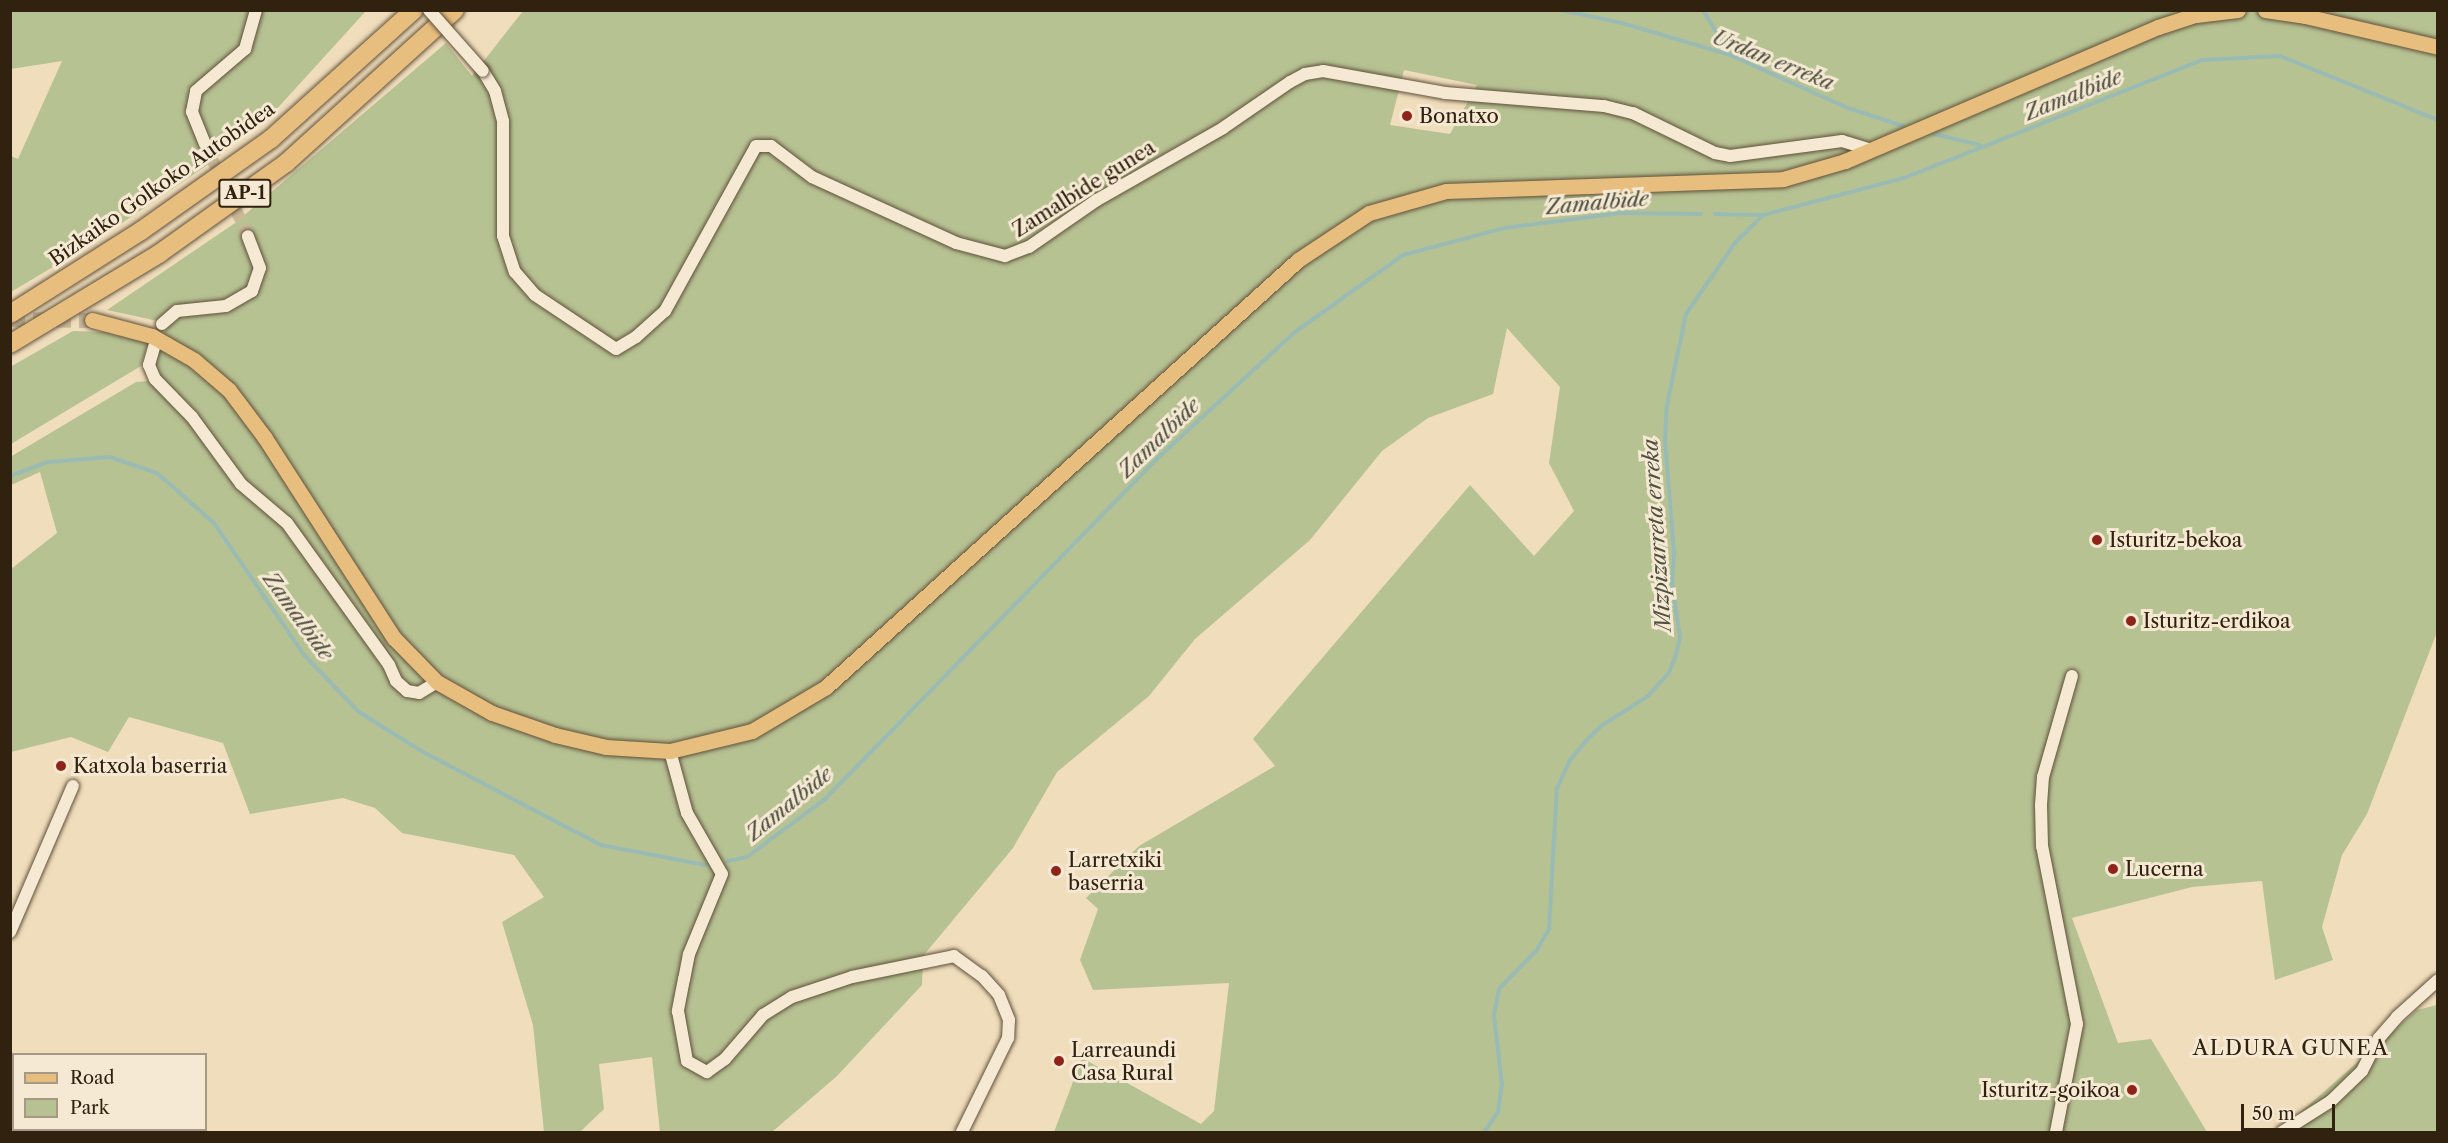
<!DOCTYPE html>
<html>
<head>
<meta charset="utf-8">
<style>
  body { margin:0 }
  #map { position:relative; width:2448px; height:1143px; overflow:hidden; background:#f0ddbc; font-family:"Libre Caslon Text",serif }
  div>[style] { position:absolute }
  .green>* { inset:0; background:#b7c293 }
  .stream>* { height:4px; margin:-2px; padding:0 2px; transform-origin:2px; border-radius:2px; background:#9abbb4 }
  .minor-tunnel>* { height:12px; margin-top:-6px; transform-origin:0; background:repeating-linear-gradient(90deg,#cab899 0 12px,transparent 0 18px) }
  .major-tunnel>* { height:15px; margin-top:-7.5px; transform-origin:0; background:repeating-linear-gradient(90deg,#cab899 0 15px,transparent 0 23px) }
  .roads { filter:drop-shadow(0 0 2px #60513a) drop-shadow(0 0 2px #60513a) }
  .minor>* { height:12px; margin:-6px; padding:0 6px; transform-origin:6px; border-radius:6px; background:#f5e9d3 }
  .major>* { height:15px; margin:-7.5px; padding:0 7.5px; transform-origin:7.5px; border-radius:7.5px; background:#e8be7e }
  .highway>* { height:18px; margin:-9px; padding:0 9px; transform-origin:9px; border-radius:9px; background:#e8be7e }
  .bridges { filter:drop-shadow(0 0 2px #60513a) drop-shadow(0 0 2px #60513a) }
  .minor-bridge>* { height:12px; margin:-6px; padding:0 6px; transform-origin:6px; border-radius:6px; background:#f5e9d3 }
  .dots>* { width:16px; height:16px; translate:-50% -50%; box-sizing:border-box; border:3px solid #f5e9d3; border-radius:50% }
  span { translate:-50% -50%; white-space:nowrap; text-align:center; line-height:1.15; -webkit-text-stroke:6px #f5e9d3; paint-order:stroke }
  .shield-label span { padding:2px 4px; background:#f5e9d3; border:2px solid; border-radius:4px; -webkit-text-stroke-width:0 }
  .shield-label { font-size:18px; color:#30220f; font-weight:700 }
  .poi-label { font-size:20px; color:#30220f }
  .left { translate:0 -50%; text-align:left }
  .right { translate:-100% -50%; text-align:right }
  .street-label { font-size:20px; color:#30220f }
  .water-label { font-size:21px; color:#505041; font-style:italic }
  .neighbourhood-label { font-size:21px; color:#30220f; letter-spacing:1.5px }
  .frame { position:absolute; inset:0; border:12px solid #30220f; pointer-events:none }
  .legend { position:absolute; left:12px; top:1053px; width:195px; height:78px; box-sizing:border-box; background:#f5e9d3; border:2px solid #a69985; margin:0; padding:8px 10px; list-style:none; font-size:18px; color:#30220f }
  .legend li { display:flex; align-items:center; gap:12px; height:30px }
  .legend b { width:30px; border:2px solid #a69985 }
  .scale { position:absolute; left:2241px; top:1104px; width:94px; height:27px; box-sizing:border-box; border:3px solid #30220f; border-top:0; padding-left:8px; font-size:18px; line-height:21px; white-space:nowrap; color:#30220f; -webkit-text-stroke:4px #f5e9d3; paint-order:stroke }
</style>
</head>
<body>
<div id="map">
  <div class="green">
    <i style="clip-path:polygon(11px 11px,249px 11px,247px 30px,259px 11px,366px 11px,274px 112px,206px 166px,85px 248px,11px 292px,11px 156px,18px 159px,62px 61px,11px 69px)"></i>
    <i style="clip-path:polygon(evenodd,523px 11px,2437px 11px,2437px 632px,2367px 814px,2342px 855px,2322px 927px,2333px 960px,2275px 980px,2262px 881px,2192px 887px,2072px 918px,2118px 1043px,2151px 1039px,2207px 1132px,1054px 1132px,1082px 1058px,1201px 1124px,1214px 1111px,1229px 983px,1093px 990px,1080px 960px,1098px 909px,1086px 898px,1139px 846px,1275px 766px,1253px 739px,1470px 485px,1534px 556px,1574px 511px,1549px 463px,1560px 387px,1507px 328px,1493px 394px,1428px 418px,1382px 451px,1310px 540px,1195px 639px,1149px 696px,1057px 772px,1013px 848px,923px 956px,922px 985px,837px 1076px,772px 1132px,660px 1132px,652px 1057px,599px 1064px,604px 1109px,580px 1132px,544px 1132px,533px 1025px,502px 922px,544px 897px,514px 855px,402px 833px,375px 808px,343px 798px,250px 814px,223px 743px,129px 717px,108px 752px,71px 737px,11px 752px,11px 569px,57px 533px,40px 472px,11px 485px,10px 457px,136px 382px,149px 381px,167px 323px,107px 310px,235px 223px,446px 43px,472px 76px,523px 11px,1404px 70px,1477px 85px,1450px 134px,1390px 125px,1404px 70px)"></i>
    <i style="clip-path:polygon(73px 331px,104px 332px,148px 343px,141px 366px,11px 444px,10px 367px)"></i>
    <i style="clip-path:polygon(2437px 1005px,2437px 1132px,2278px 1132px,2417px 1010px)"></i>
  </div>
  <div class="stream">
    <i style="left:1560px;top:10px;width:63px;rotate:11.8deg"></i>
    <i style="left:1622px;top:23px;width:113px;rotate:16.5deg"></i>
    <i style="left:1730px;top:55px;width:129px;rotate:24.2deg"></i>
    <i style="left:1848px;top:108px;width:58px;rotate:18.1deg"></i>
    <i style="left:1703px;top:10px;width:52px;rotate:59deg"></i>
    <i style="left:1934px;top:134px;width:47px;rotate:13.4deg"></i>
    <i style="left:1715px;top:214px;width:48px;rotate:1.2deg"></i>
    <i style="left:1763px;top:215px;width:146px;rotate:-14.7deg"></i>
    <i style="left:1904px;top:178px;width:321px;rotate:-21.6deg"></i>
    <i style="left:2202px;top:60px;width:78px;rotate:-2.9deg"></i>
    <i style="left:2280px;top:56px;width:170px;rotate:22.1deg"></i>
    <i style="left:10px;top:476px;width:40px;rotate:-20.2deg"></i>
    <i style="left:48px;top:462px;width:62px;rotate:-4.6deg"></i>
    <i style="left:110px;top:457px;width:50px;rotate:18.8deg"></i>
    <i style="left:157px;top:473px;width:76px;rotate:41.3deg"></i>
    <i style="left:214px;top:523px;width:160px;rotate:55.7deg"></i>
    <i style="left:304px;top:655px;width:79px;rotate:46deg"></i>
    <i style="left:359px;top:712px;width:75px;rotate:32deg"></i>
    <i style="left:423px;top:752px;width:201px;rotate:27.6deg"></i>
    <i style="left:601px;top:845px;width:106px;rotate:10.9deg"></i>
    <i style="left:728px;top:861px;width:19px;rotate:-12deg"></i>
    <i style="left:747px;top:857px;width:97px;rotate:-36.6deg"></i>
    <i style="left:825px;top:799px;width:478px;rotate:-45.7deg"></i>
    <i style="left:1159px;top:457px;width:185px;rotate:-42.6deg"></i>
    <i style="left:1295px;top:332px;width:133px;rotate:-35.5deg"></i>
    <i style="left:1403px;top:255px;width:106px;rotate:-14.8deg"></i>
    <i style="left:1505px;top:228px;width:117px;rotate:-7.4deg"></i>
    <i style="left:1621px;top:213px;width:80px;rotate:0.7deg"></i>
    <i style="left:1484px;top:1132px;width:24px;rotate:-55deg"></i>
    <i style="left:1498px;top:1112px;width:27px;rotate:-82deg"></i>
    <i style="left:1502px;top:1085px;width:70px;rotate:-96.5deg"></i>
    <i style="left:1494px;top:1015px;width:26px;rotate:-79deg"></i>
    <i style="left:1499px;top:989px;width:53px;rotate:-45.8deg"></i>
    <i style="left:1536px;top:951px;width:26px;rotate:-59deg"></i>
    <i style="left:1549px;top:929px;width:141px;rotate:-86.8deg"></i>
    <i style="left:1557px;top:788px;width:31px;rotate:-65deg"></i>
    <i style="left:1570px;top:760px;width:23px;rotate:-50deg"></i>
    <i style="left:1585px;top:742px;width:23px;rotate:-45deg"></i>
    <i style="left:1601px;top:726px;width:56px;rotate:-32.6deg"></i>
    <i style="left:1648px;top:696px;width:31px;rotate:-48deg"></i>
    <i style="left:1669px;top:673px;width:19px;rotate:-69deg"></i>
    <i style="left:1676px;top:655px;width:18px;rotate:-77deg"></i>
    <i style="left:1680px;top:637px;width:54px;rotate:-98.6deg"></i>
    <i style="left:1672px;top:584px;width:32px;rotate:-86deg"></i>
    <i style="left:1674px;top:552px;width:113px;rotate:-94.6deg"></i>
    <i style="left:1665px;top:439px;width:34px;rotate:-87deg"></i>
    <i style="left:1667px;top:405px;width:93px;rotate:-78.2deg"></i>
    <i style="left:1686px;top:314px;width:86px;rotate:-55.4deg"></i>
    <i style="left:1735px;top:243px;width:40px;rotate:-45deg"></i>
  </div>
  <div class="minor-tunnel">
    <i style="left:205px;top:144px;width:102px;rotate:64.9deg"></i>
  </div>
  <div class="major-tunnel">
    <i style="left:10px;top:319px;width:82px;rotate:0.7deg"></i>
  </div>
  <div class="roads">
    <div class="minor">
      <i style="left:483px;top:71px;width:23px;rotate:59deg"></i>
      <i style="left:495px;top:91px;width:31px;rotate:75deg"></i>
      <i style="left:503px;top:121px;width:115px;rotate:90deg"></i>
      <i style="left:503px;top:236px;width:38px;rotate:72deg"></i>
      <i style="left:515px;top:272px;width:30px;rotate:49deg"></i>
      <i style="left:535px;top:295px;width:97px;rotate:33.7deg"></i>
      <i style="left:616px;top:349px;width:23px;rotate:-31deg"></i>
      <i style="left:636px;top:337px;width:39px;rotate:-42deg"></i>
      <i style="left:665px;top:311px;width:188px;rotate:-61.1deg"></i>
      <i style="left:756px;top:146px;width:15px"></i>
      <i style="left:771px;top:146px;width:51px;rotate:37.1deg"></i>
      <i style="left:812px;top:177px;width:158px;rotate:24.6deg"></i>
      <i style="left:956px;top:243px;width:51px;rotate:14.9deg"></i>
      <i style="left:1005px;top:256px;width:26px;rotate:-21deg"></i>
      <i style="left:1029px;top:247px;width:83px;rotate:-34.7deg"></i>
      <i style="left:1097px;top:200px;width:145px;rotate:-29.7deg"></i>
      <i style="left:1223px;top:128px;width:81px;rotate:-34.5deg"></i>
      <i style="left:1290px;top:82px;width:17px;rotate:-28deg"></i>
      <i style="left:1305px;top:74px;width:18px;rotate:-9deg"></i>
      <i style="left:1323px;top:71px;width:124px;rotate:10.2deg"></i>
      <i style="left:1445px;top:93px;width:160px;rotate:4.7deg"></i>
      <i style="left:1604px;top:106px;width:30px;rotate:14deg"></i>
      <i style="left:1633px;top:113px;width:91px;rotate:26deg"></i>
      <i style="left:1715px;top:153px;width:15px;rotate:11deg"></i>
      <i style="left:1730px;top:156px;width:113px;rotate:-7.6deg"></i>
      <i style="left:1842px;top:141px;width:30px;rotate:17deg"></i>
      <i style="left:205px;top:144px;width:35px;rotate:-112deg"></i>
      <i style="left:192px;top:112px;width:21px;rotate:-79deg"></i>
      <i style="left:196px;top:91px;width:65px;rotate:-40.6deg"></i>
      <i style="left:245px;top:49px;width:41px;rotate:-74.2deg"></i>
      <i style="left:162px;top:324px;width:20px;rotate:-41deg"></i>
      <i style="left:177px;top:311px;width:49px;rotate:-5.8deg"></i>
      <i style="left:226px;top:306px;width:30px;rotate:-30deg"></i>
      <i style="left:252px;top:291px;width:24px;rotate:-71deg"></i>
      <i style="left:260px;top:268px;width:34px;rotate:-111deg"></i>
      <i style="left:155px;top:344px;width:22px;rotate:106deg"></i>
      <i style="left:149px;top:365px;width:15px;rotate:67deg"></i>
      <i style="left:155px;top:379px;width:53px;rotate:45.8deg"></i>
      <i style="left:192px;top:417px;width:83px;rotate:53.8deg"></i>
      <i style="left:241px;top:484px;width:60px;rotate:40.3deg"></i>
      <i style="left:287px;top:523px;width:175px;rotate:54.3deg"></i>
      <i style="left:389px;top:665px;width:17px;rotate:66deg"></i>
      <i style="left:396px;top:681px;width:15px;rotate:42deg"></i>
      <i style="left:407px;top:691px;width:12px;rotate:9deg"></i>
      <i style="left:419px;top:693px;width:21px;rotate:-31deg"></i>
      <i style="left:670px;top:751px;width:64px;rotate:74.7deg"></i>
      <i style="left:687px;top:813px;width:70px;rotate:60.2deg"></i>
      <i style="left:722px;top:874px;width:87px;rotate:112.4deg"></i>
      <i style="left:689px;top:954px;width:25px;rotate:101deg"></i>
      <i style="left:684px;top:979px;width:33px;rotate:101deg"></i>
      <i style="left:678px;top:1011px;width:51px;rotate:79.8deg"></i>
      <i style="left:687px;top:1061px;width:23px;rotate:29deg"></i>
      <i style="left:707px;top:1072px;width:22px;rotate:-36deg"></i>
      <i style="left:725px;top:1059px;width:58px;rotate:-49.2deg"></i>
      <i style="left:763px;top:1015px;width:34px;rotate:-32deg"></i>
      <i style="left:792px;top:997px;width:63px;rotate:-18.4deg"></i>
      <i style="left:852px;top:977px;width:104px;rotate:-11.6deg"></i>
      <i style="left:954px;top:956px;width:34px;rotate:36deg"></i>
      <i style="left:982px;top:976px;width:25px;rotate:48deg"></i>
      <i style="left:999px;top:995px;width:27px;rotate:68deg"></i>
      <i style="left:1009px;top:1020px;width:18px;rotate:93deg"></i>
      <i style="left:1008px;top:1038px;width:105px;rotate:116.1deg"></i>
      <i style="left:10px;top:932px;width:159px;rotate:-66.7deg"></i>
      <i style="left:75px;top:1132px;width:7px;rotate:-8deg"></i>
      <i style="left:2056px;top:1132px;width:110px;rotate:-79deg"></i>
      <i style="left:2077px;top:1024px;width:181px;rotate:-101.1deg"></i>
      <i style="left:2042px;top:846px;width:41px;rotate:-91.4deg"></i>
      <i style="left:2041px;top:805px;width:28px;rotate:-86deg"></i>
      <i style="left:2043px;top:777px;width:105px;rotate:-74deg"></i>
      <i style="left:2282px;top:1132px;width:58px;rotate:-32.3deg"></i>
      <i style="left:2331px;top:1101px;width:43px;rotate:-44.1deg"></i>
      <i style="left:2362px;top:1071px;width:37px;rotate:-63deg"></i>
      <i style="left:2379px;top:1038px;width:28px;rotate:-49deg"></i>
      <i style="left:2397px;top:1017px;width:55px;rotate:-42.1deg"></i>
    </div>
    <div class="major">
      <i style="left:2265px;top:10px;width:40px;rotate:8.5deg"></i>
      <i style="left:2305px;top:16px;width:137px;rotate:13.1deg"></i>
      <i style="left:92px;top:320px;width:62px;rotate:14.9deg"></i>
      <i style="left:152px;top:336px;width:48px;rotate:29.7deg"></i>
      <i style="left:194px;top:360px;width:46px;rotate:40.6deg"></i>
      <i style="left:229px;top:390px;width:60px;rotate:53.1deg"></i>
      <i style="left:265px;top:438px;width:238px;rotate:57.2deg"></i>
      <i style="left:394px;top:638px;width:62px;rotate:45.7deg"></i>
      <i style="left:437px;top:682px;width:63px;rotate:29.4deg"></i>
      <i style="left:492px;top:713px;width:67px;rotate:19.2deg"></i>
      <i style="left:555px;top:735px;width:52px;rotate:13.2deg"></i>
      <i style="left:606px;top:747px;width:64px;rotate:3.6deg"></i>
      <i style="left:670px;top:751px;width:84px;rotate:-13.7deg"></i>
      <i style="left:752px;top:731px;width:86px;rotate:-30.7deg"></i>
      <i style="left:826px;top:687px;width:636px;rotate:-42.13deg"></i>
      <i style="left:1298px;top:260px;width:85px;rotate:-33.5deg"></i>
      <i style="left:1369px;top:213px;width:80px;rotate:-15.9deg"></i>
      <i style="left:1446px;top:191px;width:337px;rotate:-2deg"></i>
      <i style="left:1783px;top:179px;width:65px;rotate:-16.2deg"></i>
      <i style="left:1845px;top:161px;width:340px;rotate:-23.2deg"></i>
      <i style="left:2158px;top:27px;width:40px;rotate:-18deg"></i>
      <i style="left:2196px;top:15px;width:42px;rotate:-6.8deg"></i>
    </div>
    <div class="highway">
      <i style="left:10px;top:314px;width:155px;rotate:-32.4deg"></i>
      <i style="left:141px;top:231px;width:159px;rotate:-35.3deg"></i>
      <i style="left:271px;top:139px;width:193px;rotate:-42.1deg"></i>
      <i style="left:10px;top:344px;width:175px;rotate:-31.2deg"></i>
      <i style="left:160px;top:253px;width:155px;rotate:-35.5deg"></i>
      <i style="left:286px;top:163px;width:228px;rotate:-42.2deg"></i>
    </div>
  </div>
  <div class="bridges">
    <div class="minor-bridge">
      <i style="left:429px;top:10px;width:81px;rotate:48.5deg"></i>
    </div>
  </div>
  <div class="dots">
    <i style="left:1407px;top:116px;background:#8f2418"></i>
    <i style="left:2097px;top:540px;background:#8f2418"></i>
    <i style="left:2131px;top:621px;background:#8f2418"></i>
    <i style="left:61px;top:766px;background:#8f2418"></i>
    <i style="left:2113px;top:869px;background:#8f2418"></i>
    <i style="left:1056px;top:871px;background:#8f2418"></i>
    <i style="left:1059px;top:1061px;background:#8f2418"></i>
    <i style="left:2132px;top:1090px;background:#8f2418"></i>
  </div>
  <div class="shield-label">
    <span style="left:245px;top:193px">AP-1</span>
  </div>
  <div class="poi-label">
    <span class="left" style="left:1419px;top:116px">Bonatxo</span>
    <span class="left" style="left:2109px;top:540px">Isturitz-bekoa</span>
    <span class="left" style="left:2143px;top:621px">Isturitz-erdikoa</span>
    <span class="left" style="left:73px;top:766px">Katxola baserria</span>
    <span class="left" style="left:1068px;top:872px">Larretxiki<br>baserria</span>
    <span class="left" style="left:2125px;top:869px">Lucerna</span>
    <span class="left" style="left:1071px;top:1062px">Larreaundi<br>Casa Rural</span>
    <span class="right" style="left:2120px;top:1090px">Isturitz-goikoa</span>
  </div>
  <div class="street-label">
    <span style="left:162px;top:184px;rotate:-35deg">Bizkaiko Golkoko Autobidea</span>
    <span style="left:1084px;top:189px;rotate:-32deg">Zamalbide gunea</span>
  </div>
  <div class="water-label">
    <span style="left:1773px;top:60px;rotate:22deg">Urdan erreka</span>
    <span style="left:2073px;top:95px;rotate:-22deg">Zamalbide</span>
    <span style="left:1597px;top:203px;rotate:-5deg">Zamalbide</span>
    <span style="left:1159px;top:438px;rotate:-44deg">Zamalbide</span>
    <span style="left:1657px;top:535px;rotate:-94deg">Mizpizarreta erreka</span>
    <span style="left:298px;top:616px;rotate:54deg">Zamalbide</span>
    <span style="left:789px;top:804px;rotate:-39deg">Zamalbide</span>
  </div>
  <div class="neighbourhood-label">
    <span style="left:2291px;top:1048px">ALDURA GUNEA</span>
  </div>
  <div class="frame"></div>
  <ul class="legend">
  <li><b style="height:8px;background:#e8be7e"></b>Road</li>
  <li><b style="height:16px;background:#b7c293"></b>Park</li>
  </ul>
  <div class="scale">50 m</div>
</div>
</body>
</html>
